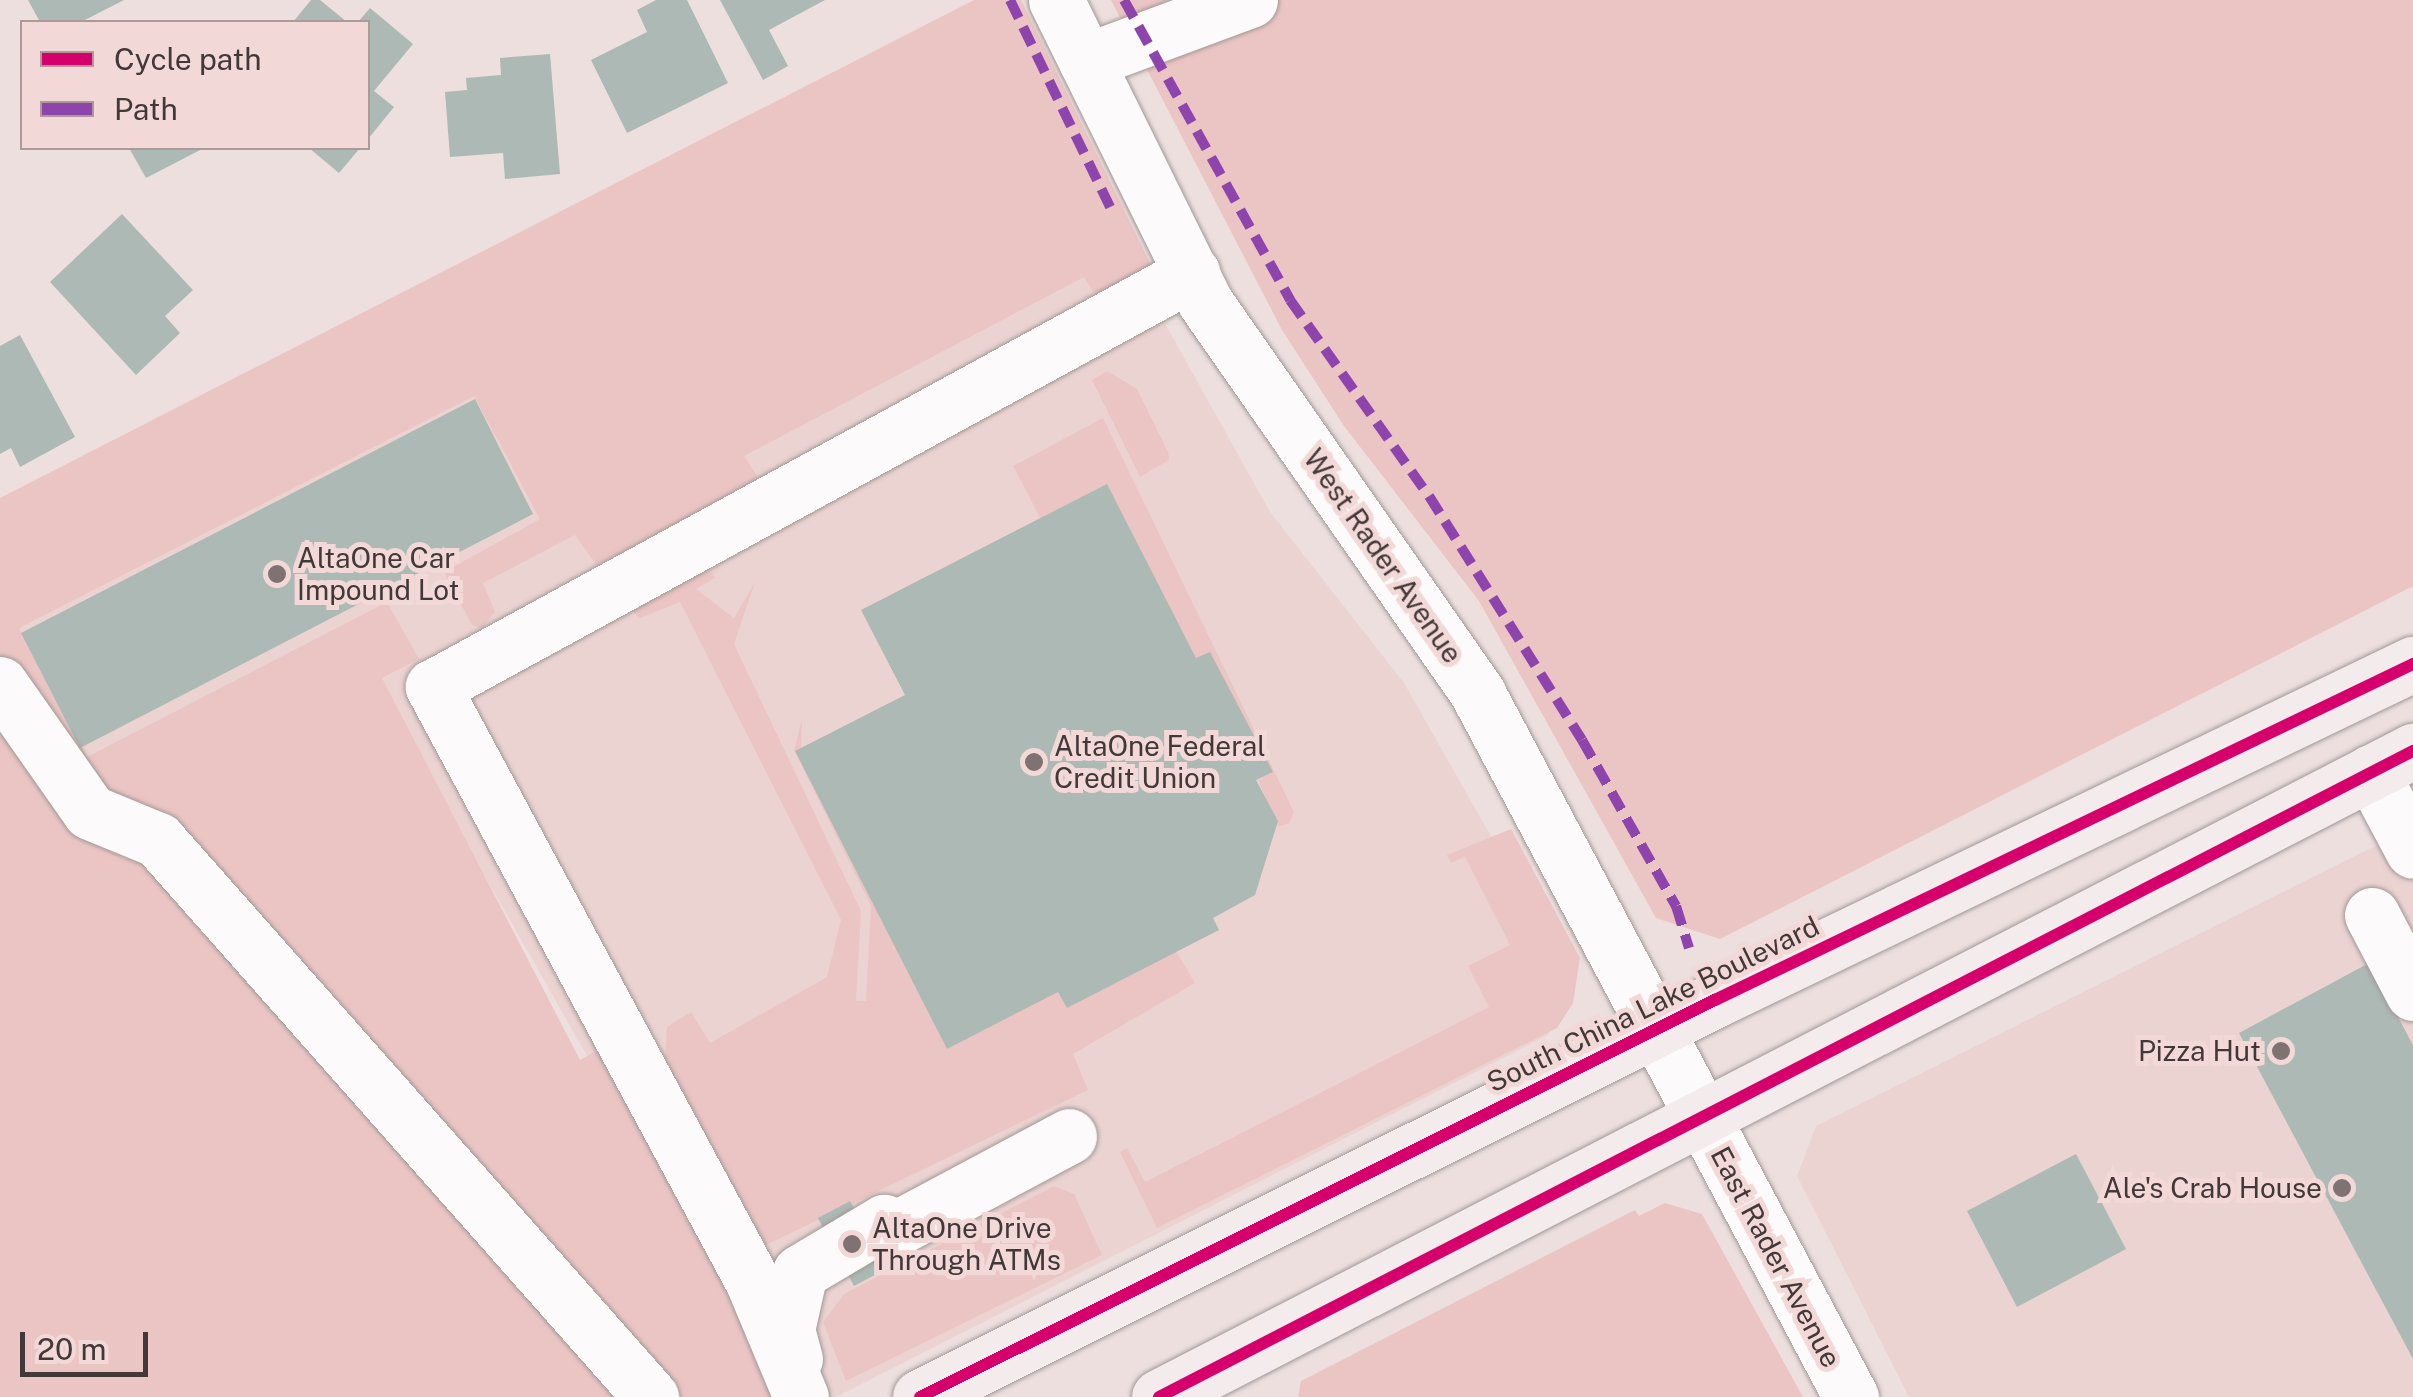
<!DOCTYPE html>
<html>
<head>
<meta charset="utf-8">
<style>
  body { margin:0 }
  #map { position:relative; width:2413px; height:1397px; overflow:hidden; background:#ecdfde; font-family:"Public Sans",sans-serif }
  div>[style] { position:absolute }
  .built>* { inset:0; background:#ebd3d2 }
  .green>* { inset:0; background:#ebc5c4 }
  .building>* { inset:0; background:#acb9b5 }
  .roads { filter:drop-shadow(0 0 2px #a19896) drop-shadow(0 0 2px #a19896) }
  .minor>* { height:55px; margin:-27.5px; padding:0 27.5px; transform-origin:27.5px; border-radius:27.5px; background:#fcfafa }
  .major>* { height:55px; margin:-27.5px; padding:0 27.5px; transform-origin:27.5px; border-radius:27.5px; background:#f4ecec }
  .quiet>* { height:10px; margin-top:-5px; transform-origin:0; background:repeating-linear-gradient(90deg,#8e44ad 0 20px,transparent 0 30px) }
  .cycleway>* { height:12px; margin:-6px; padding:0 6px; transform-origin:6px; border-radius:6px; background:#d6006c }
  .dots>* { width:28px; height:28px; translate:-50% -50%; box-sizing:border-box; border:5px solid #f2d9d8; border-radius:50% }
  span { translate:-50% -50%; white-space:nowrap; text-align:center; line-height:1.15; -webkit-text-stroke:10px #f2d9d8; paint-order:stroke }
  .street-label { font-size:28px; color:#423838 }
  .poi-label { font-size:28px; color:#423838 }
  .left { translate:0 -50%; text-align:left }
  .right { translate:-100% -50%; text-align:right }
  .legend { position:absolute; left:20px; top:20px; width:350px; height:130px; box-sizing:border-box; background:#f2d9d8; border:2px solid #ac9998; margin:0; padding:12px 18px; list-style:none; font-size:30px; color:#423838 }
  .legend li { display:flex; align-items:center; gap:20px; height:50px }
  .legend b { width:50px; border:2px solid #ac9998 }
  .scale { position:absolute; left:20px; top:1332px; width:128px; height:45px; box-sizing:border-box; border:5px solid #423838; border-top:0; padding-left:12px; font-size:30px; line-height:35px; white-space:nowrap; color:#423838; -webkit-text-stroke:8px #f2d9d8; paint-order:stroke }
</style>
</head>
<body>
<div id="map">
  <div class="built">
    <i style="clip-path:polygon(987px 4px,1270px 512px,1404px 683px,1572px 979px,1548px 1035px,836px 1397px,761px 1389px,612px 1100px,391px 710px,62px 808px,0 691px,0 505px)"></i>
    <i style="clip-path:polygon(2413px 827px,2413px 1397px,1909px 1397px,1797px 1176px,1816px 1126px)"></i>
  </div>
  <div class="green">
    <i style="clip-path:polygon(974px 0,1021px 0,1155px 273px,1101px 304px,1084px 277px,744px 456px,762px 484px,597px 566px,575px 535px,483px 583px,495px 612px,482px 628px,472px 625px,444px 572px,540px 519px,474px 396px,19px 628px,87px 757px,387px 602px,419px 659px,382px 678px,580px 1060px,610px 1044px,798px 1397px,0 1397px,0 498px)"></i>
    <i style="clip-path:polygon(1111px 0,2413px 0,2413px 586px,1720px 939px,1656px 918px,1479px 601px,1344px 426px,1282px 330px)"></i>
    <i style="clip-path:polygon(1107px 371px,1137px 389px,1168px 452px,1169px 460px,1140px 477px,1092px 380px)"></i>
    <i style="clip-path:polygon(1103px 418px,1294px 812px,1289px 823px,1279px 827px,1258px 780px,1271px 773px,1193px 665px,1043px 523px,1013px 466px)"></i>
    <i style="clip-path:polygon(709px 568px,715px 578px,696px 589px,734px 618px,755px 582px,734px 644px,861px 911px,856px 1001px,866px 1001px,871px 906px,794px 750px,802px 719px,801px 753px,947px 1049px,1058px 992px,1067px 1008px,1176px 951px,1195px 983px,1073px 1054px,1088px 1090px,764px 1246px,665px 1058px,667px 1027px,691px 1012px,710px 1043px,827px 977px,841px 920px,680px 602px,640px 618px,633px 611px)"></i>
    <i style="clip-path:polygon(1511px 829px,1580px 958px,1573px 1003px,1557px 1028px,1157px 1228px,1120px 1152px,1127px 1148px,1145px 1182px,1489px 1007px,1468px 966px,1510px 945px,1465px 857px,1451px 863px,1447px 855px)"></i>
    <i style="clip-path:polygon(1054px 1186px,1074px 1194px,1102px 1255px,846px 1381px,823px 1322px,844px 1294px)"></i>
    <i style="clip-path:polygon(1665px 1203px,1702px 1214px,1803px 1397px,1298px 1397px,1301px 1381px,1635px 1210px,1639px 1216px)"></i>
  </div>
  <div class="building">
    <i style="clip-path:polygon(28px 0,124px 0,81px 22px,40px 22px)"></i>
    <i style="clip-path:polygon(311px 0,320px 0,347px 22px,293px 22px)"></i>
    <i style="clip-path:polygon(656px 0,687px 0,728px 83px,627px 133px,591px 60px,647px 32px,637px 10px)"></i>
    <i style="clip-path:polygon(720px 0,825px 0,769px 30px,788px 66px,763px 80px)"></i>
    <i style="clip-path:polygon(370px 8px,413px 44px,374px 91px,394px 107px,368px 139px,368px 22px,358px 22px)"></i>
    <i style="clip-path:polygon(550px 54px,560px 174px,505px 179px,503px 153px,450px 157px,445px 92px,467px 90px,466px 78px,501px 75px,500px 58px)"></i>
    <i style="clip-path:polygon(129px 148px,204px 148px,146px 178px)"></i>
    <i style="clip-path:polygon(309px 148px,360px 148px,339px 173px)"></i>
    <i style="clip-path:polygon(122px 214px,193px 290px,165px 316px,180px 333px,136px 375px,50px 282px)"></i>
    <i style="clip-path:polygon(20px 335px,75px 437px,20px 467px,11px 448px,0 454px,0 346px)"></i>
    <i style="clip-path:polygon(475px 399px,533px 514px,80px 748px,21px 633px)"></i>
    <i style="clip-path:polygon(1107px 484px,1196px 658px,1210px 652px,1273px 772px,1256px 780px,1278px 821px,1255px 895px,1213px 918px,1219px 930px,1067px 1008px,1058px 992px,947px 1049px,795px 751px,905px 695px,861px 610px)"></i>
    <i style="clip-path:polygon(2369px 963px,2413px 1045px,2413px 1359px,2239px 1033px)"></i>
    <i style="clip-path:polygon(2076px 1154px,2126px 1249px,2017px 1307px,1967px 1211px)"></i>
    <i style="clip-path:polygon(850px 1201px,886px 1269px,854px 1286px,818px 1218px)"></i>
  </div>
  <div class="roads">
    <div class="minor">
      <i style="left:1056px;top:0;width:337px;rotate:63.7deg"></i>
      <i style="left:1205px;top:302px;width:478px;rotate:55.1deg"></i>
      <i style="left:1478px;top:694px;width:796px;rotate:62.05deg"></i>
      <i style="left:1086px;top:61px;width:175px;rotate:-20.4deg"></i>
      <i style="left:0;top:684px;width:156px;rotate:54.9deg"></i>
      <i style="left:90px;top:812px;width:74px;rotate:22.4deg"></i>
      <i style="left:158px;top:840px;width:744px;rotate:48.49deg"></i>
      <i style="left:2371px;top:772px;width:89px;rotate:62deg"></i>
      <i style="left:2372px;top:915px;width:88px;rotate:62.3deg"></i>
      <i style="left:897px;top:1228px;width:195px;rotate:-28.1deg"></i>
      <i style="left:795px;top:1359px;width:30px;rotate:-105deg"></i>
      <i style="left:787px;top:1330px;width:59px;rotate:-77.4deg"></i>
      <i style="left:800px;top:1272px;width:98px;rotate:-30.8deg"></i>
      <i style="left:884px;top:1222px;width:14px;rotate:25deg"></i>
      <i style="left:801px;top:1397px;width:125px;rotate:-112.7deg"></i>
      <i style="left:753px;top:1282px;width:676px;rotate:-118.27deg"></i>
      <i style="left:433px;top:687px;width:865px;rotate:-28.61deg"></i>
    </div>
    <div class="major">
      <i style="left:920px;top:1397px;width:889px;rotate:-26.54deg"></i>
      <i style="left:1715px;top:1000px;width:775px;rotate:-25.71deg"></i>
      <i style="left:1159px;top:1397px;width:1411px;rotate:-27.26deg"></i>
    </div>
  </div>
  <div class="quiet">
    <i style="left:1010px;top:0;width:232px;rotate:64.2deg"></i>
    <i style="left:1124px;top:0;width:343px;rotate:61deg"></i>
    <i style="left:1290px;top:300px;width:240px;rotate:54.7deg"></i>
    <i style="left:1429px;top:496px;width:288px;rotate:57.9deg"></i>
    <i style="left:1582px;top:740px;width:191px;rotate:60.5deg"></i>
    <i style="left:1676px;top:906px;width:44px;rotate:72.8deg"></i>
  </div>
  <div class="cycleway">
    <i style="left:920px;top:1397px;width:889px;rotate:-26.54deg"></i>
    <i style="left:1715px;top:1000px;width:775px;rotate:-25.71deg"></i>
    <i style="left:1159px;top:1397px;width:1411px;rotate:-27.26deg"></i>
  </div>
  <div class="dots">
    <i style="left:277px;top:574px;background:#7e7272"></i>
    <i style="left:1034px;top:762px;background:#7e7272"></i>
    <i style="left:2281px;top:1051px;background:#7e7272"></i>
    <i style="left:2342px;top:1188px;background:#7e7272"></i>
    <i style="left:852px;top:1244px;background:#7e7272"></i>
  </div>
  <div class="street-label">
    <span style="left:1383px;top:556px;rotate:55deg">West Rader Avenue</span>
    <span style="left:1653px;top:1004px;rotate:-26deg">South China Lake Boulevard</span>
    <span style="left:1776px;top:1257px;rotate:62deg">East Rader Avenue</span>
  </div>
  <div class="poi-label">
    <span class="left" style="left:297px;top:574px">AltaOne Car<br>Impound Lot</span>
    <span class="left" style="left:1054px;top:762px">AltaOne Federal<br>Credit Union</span>
    <span class="right" style="left:2261px;top:1051px">Pizza Hut</span>
    <span class="right" style="left:2322px;top:1188px">Ale's Crab House</span>
    <span class="left" style="left:872px;top:1244px">AltaOne Drive<br>Through ATMs</span>
  </div>
  <ul class="legend">
  <li><b style="height:12px;background:#d6006c"></b>Cycle path</li>
  <li><b style="height:12px;background:#8e44ad"></b>Path</li>
  </ul>
  <div class="scale">20 m</div>
</div>
</body>
</html>
